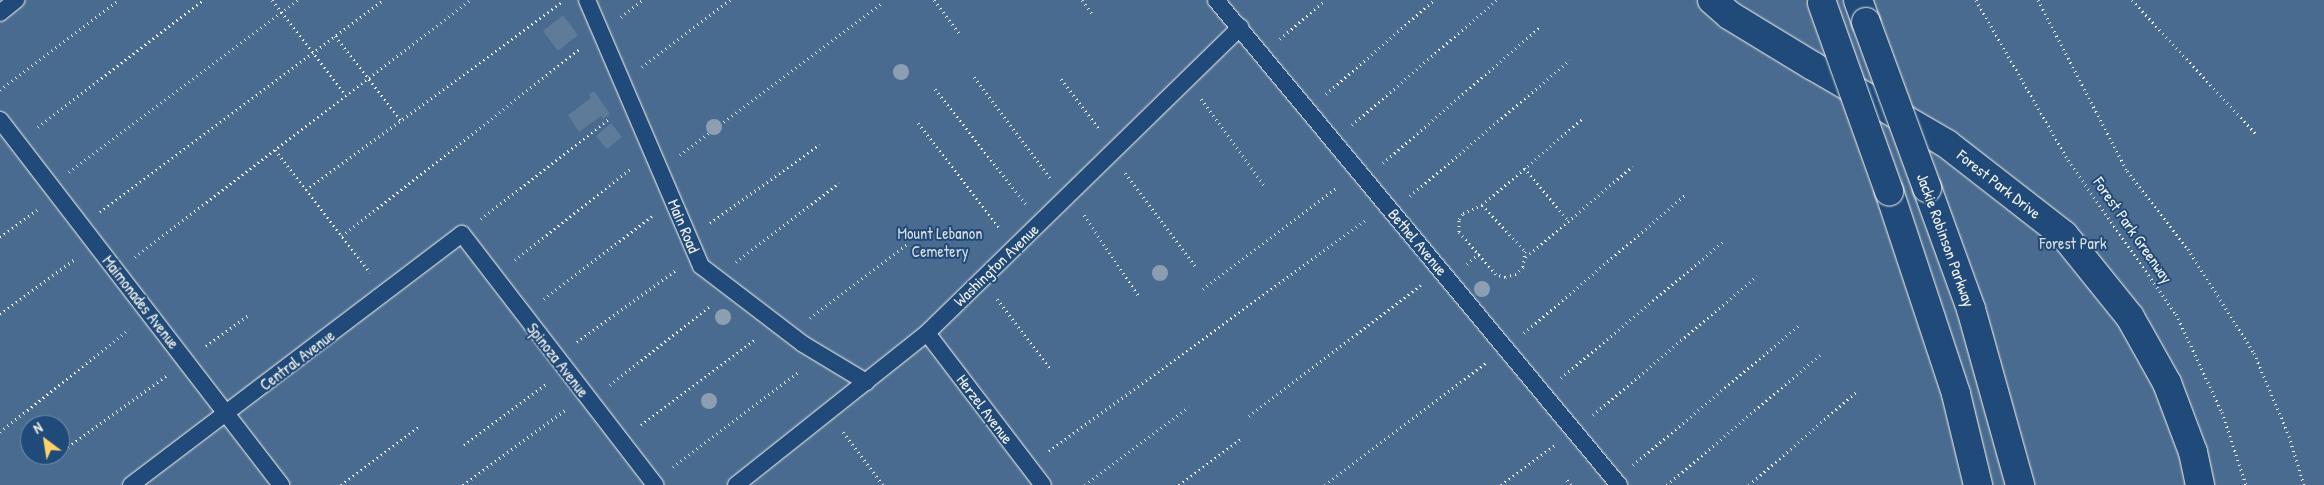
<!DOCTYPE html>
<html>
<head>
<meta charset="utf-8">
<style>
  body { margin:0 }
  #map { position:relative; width:2324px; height:485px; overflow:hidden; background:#2c5481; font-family:"Patrick Hand",sans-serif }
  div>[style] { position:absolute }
  .green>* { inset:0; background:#496b90 }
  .building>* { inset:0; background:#5e7b9a }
  .path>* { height:3px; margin-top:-1.5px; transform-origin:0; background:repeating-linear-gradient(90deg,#f4f1e8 0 1px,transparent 0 5px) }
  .roads { filter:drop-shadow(0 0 1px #f4f1e8) drop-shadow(0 0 1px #f4f1e8) }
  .lane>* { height:16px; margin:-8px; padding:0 8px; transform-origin:8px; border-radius:8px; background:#1f4a7a }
  .secondary>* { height:28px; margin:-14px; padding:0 14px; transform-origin:14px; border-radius:14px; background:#1f4a7a }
  .highway>* { height:28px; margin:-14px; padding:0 14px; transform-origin:14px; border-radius:14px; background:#1f4a7a }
  .bridges { filter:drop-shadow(0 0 1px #f4f1e8) drop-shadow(0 0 1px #f4f1e8) }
  .highway-bridge>* { height:28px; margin:-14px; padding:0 14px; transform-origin:14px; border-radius:14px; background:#1f4a7a }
  .trees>* { width:16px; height:16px; margin:-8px; border-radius:50%; background:#8c9fb2 }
  span { translate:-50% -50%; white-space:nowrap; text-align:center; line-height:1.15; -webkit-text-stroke:4px #1f4a7a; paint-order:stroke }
  .street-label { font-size:16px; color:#f4f1e8 }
  .park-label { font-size:16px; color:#dadddb }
  .north { position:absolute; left:20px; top:415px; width:50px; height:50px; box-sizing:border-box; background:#1f4a7a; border:1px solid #748da6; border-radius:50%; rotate:329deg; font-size:14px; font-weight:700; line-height:20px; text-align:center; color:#f4f1e8 }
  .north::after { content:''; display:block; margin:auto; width:18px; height:22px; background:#ffd166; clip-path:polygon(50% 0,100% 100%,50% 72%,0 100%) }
</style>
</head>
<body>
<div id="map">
  <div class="green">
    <i style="clip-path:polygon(evenodd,0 0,2324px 0,2324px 485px,0 485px,0 0,30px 425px,60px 425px,60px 455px,30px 455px,30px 425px)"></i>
  </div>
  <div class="building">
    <i style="clip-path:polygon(563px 15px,578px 35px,558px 51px,543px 31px)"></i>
    <i style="clip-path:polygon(594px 91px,610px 114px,603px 119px,601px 116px,579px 132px,568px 115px,591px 98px,589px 95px)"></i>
    <i style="clip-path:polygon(611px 123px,622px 137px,607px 149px,596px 136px)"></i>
  </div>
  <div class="path">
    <i style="left:272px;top:0;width:120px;rotate:52.1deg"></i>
    <i style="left:934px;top:0;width:41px;rotate:52.9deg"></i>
    <i style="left:1082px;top:0;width:19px;rotate:54deg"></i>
    <i style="left:1976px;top:0;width:185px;rotate:60.1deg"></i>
    <i style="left:2068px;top:160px;width:188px;rotate:55deg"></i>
    <i style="left:2176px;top:314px;width:108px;rotate:64.9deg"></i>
    <i style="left:2222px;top:412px;width:77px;rotate:71.8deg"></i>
    <i style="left:2038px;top:0;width:193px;rotate:62.5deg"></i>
    <i style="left:2127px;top:171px;width:99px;rotate:52deg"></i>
    <i style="left:2188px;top:249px;width:123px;rotate:57.6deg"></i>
    <i style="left:2254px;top:353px;width:90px;rotate:67.1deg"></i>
    <i style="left:2289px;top:436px;width:51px;rotate:73deg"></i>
    <i style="left:2132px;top:0;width:183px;rotate:47.2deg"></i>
    <i style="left:621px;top:17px;width:28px;rotate:-38deg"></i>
    <i style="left:335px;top:36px;width:107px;rotate:51.8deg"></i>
    <i style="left:1280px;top:39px;width:60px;rotate:-40.9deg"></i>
    <i style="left:642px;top:67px;width:111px;rotate:-37.3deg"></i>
    <i style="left:974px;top:77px;width:126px;rotate:53deg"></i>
    <i style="left:1061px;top:79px;width:64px;rotate:52.6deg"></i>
    <i style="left:935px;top:89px;width:147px;rotate:51.6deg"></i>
    <i style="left:0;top:90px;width:149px;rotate:-37.1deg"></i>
    <i style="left:1326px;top:94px;width:143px;rotate:-41deg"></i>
    <i style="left:1201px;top:99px;width:107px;rotate:53.8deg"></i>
    <i style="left:918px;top:123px;width:132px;rotate:52.1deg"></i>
    <i style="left:1352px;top:125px;width:191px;rotate:-40.8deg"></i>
    <i style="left:38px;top:127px;width:208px;rotate:-37.6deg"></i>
    <i style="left:275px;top:150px;width:155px;rotate:52.1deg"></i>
    <i style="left:680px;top:155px;width:251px;rotate:-36.9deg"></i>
    <i style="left:1383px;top:163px;width:209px;rotate:-40.9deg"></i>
    <i style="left:1524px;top:168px;width:70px;rotate:49.7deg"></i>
    <i style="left:69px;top:172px;width:286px;rotate:-36.9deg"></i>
    <i style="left:1125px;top:173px;width:116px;rotate:53deg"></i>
    <i style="left:306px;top:190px;width:319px;rotate:-36.3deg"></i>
    <i style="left:1410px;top:196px;width:210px;rotate:-40.4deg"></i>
    <i style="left:1482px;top:205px;width:63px;rotate:46.9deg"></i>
    <i style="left:1525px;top:251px;width:16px;rotate:97deg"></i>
    <i style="left:1523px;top:267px;width:10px;rotate:135deg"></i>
    <i style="left:1516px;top:274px;width:11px;rotate:165deg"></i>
    <i style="left:1505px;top:277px;width:9px;rotate:-162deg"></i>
    <i style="left:1496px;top:274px;width:56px;rotate:-131.4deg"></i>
    <i style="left:1459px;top:232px;width:13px;rotate:-90deg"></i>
    <i style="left:1459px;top:219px;width:7px;rotate:-56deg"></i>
    <i style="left:1463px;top:213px;width:21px;rotate:-23deg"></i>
    <i style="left:1482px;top:205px;width:132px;rotate:-40.7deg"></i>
    <i style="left:100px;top:212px;width:354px;rotate:-36.8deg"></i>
    <i style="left:1084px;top:215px;width:100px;rotate:56deg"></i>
    <i style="left:481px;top:219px;width:164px;rotate:-38.1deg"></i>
    <i style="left:710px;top:223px;width:135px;rotate:-35.7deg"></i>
    <i style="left:342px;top:236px;width:304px;rotate:-38.2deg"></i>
    <i style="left:0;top:237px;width:46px;rotate:-36.1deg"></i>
    <i style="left:135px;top:257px;width:422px;rotate:-37.5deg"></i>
    <i style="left:1526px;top:257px;width:140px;rotate:-40.4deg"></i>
    <i style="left:515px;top:260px;width:148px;rotate:-38.4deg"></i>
    <i style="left:736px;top:262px;width:130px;rotate:-37.5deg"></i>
    <i style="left:1467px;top:264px;width:16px;rotate:-40deg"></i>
    <i style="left:1203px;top:289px;width:169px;rotate:-37.1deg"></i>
    <i style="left:544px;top:299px;width:136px;rotate:-37.5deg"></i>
    <i style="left:997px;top:299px;width:86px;rotate:52.6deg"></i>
    <i style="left:0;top:314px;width:93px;rotate:-36.3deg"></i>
    <i style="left:810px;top:318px;width:123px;rotate:-37.1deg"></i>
    <i style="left:1524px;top:333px;width:213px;rotate:-40.6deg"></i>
    <i style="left:577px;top:342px;width:124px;rotate:-36.1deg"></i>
    <i style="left:206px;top:346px;width:54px;rotate:-36deg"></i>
    <i style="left:1561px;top:378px;width:214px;rotate:-40.1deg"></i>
    <i style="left:610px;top:385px;width:129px;rotate:-38.4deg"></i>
    <i style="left:1593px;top:415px;width:215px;rotate:-40.3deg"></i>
    <i style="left:1249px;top:416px;width:216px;rotate:-37.3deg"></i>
    <i style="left:641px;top:425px;width:144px;rotate:-36.8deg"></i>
    <i style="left:0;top:432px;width:165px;rotate:-38.6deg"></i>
    <i style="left:843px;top:432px;width:66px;rotate:53deg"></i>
    <i style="left:464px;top:445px;width:102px;rotate:-36.6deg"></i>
    <i style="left:68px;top:447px;width:122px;rotate:-36deg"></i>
    <i style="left:1049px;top:451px;width:394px;rotate:-36.1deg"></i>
    <i style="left:1633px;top:465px;width:217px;rotate:-40.1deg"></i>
    <i style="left:673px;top:467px;width:159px;rotate:-37.1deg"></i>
    <i style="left:1567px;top:480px;width:6px;rotate:51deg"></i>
    <i style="left:0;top:484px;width:1px;rotate:90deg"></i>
    <i style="left:341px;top:485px;width:99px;rotate:-36.8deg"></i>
    <i style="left:463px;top:485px;width:127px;rotate:-36.3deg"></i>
    <i style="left:1085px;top:485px;width:130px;rotate:-36.9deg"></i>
    <i style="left:1179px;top:485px;width:79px;rotate:-36.7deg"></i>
    <i style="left:1325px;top:485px;width:202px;rotate:-37.2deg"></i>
    <i style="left:1501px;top:485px;width:67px;rotate:-36.5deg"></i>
    <i style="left:1667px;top:485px;width:204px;rotate:-40.4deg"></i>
    <i style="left:1749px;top:485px;width:142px;rotate:-41deg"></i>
  </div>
  <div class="roads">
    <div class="lane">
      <i style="left:587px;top:0;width:289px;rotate:66.8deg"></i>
      <i style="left:701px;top:266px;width:128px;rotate:37.4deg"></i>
      <i style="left:803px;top:344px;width:74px;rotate:31.1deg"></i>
      <i style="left:1216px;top:0;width:631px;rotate:50.28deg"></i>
      <i style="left:0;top:13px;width:21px;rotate:-39deg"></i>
      <i style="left:0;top:120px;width:461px;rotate:52.4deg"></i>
      <i style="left:927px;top:333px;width:191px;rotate:52.7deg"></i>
      <i style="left:131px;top:485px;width:415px;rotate:-37.2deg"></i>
      <i style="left:462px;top:234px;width:317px;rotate:52.4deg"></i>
      <i style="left:736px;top:485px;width:244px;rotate:-38.5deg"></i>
      <i style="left:927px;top:333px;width:438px;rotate:-44.3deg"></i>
    </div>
    <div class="secondary">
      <i style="left:1712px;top:0;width:23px;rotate:41deg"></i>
      <i style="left:1729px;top:15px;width:98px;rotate:31.3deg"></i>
      <i style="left:1813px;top:66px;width:155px;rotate:30.2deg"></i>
      <i style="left:1947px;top:144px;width:148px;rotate:37.9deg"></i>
      <i style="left:2064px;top:235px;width:105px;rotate:51.2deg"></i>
      <i style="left:2130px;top:317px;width:76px;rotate:60.7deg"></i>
      <i style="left:2167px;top:383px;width:74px;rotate:69.4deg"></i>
      <i style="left:2193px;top:452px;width:34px;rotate:78deg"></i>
    </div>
    <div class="highway">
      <i style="left:1858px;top:0;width:23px;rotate:70deg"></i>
      <i style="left:1927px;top:188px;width:129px;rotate:70deg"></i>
      <i style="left:1971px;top:309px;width:183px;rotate:74.4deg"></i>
      <i style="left:1889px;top:191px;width:214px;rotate:71.7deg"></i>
      <i style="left:1956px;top:394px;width:94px;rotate:76.4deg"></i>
    </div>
  </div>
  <div class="bridges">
    <div class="highway-bridge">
      <i style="left:1822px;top:3px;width:200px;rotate:70.4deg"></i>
      <i style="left:1866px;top:22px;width:177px;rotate:69.8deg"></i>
    </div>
  </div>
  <div class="trees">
    <i style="left:901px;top:72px"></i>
    <i style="left:714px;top:127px"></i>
    <i style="left:1160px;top:273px"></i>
    <i style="left:1482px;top:289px"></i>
    <i style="left:723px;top:317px"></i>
    <i style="left:709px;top:401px"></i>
  </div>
  <div class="street-label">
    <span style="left:1999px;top:184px;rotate:38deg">Forest Park Drive</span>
    <span style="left:684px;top:226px;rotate:67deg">Main Road</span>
    <span style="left:2133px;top:230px;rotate:55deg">Forest Park Greenway</span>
    <span style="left:1946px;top:240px;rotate:70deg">Jackie Robinson Parkway</span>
    <span style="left:1418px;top:242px;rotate:50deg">Bethel Avenue</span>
    <span style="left:996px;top:265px;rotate:-44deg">Washington Avenue</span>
    <span style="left:141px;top:302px;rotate:52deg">Maimonades Avenue</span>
    <span style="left:297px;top:360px;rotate:-37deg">Central Avenue</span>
    <span style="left:558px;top:360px;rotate:52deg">Spinoza Avenue</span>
    <span style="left:985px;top:409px;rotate:53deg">Herzel Avenue</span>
  </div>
  <div class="park-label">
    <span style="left:940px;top:242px">Mount Lebanon<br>Cemetery</span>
    <span style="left:2073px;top:243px">Forest Park</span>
  </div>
  <div class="north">N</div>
</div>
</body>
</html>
